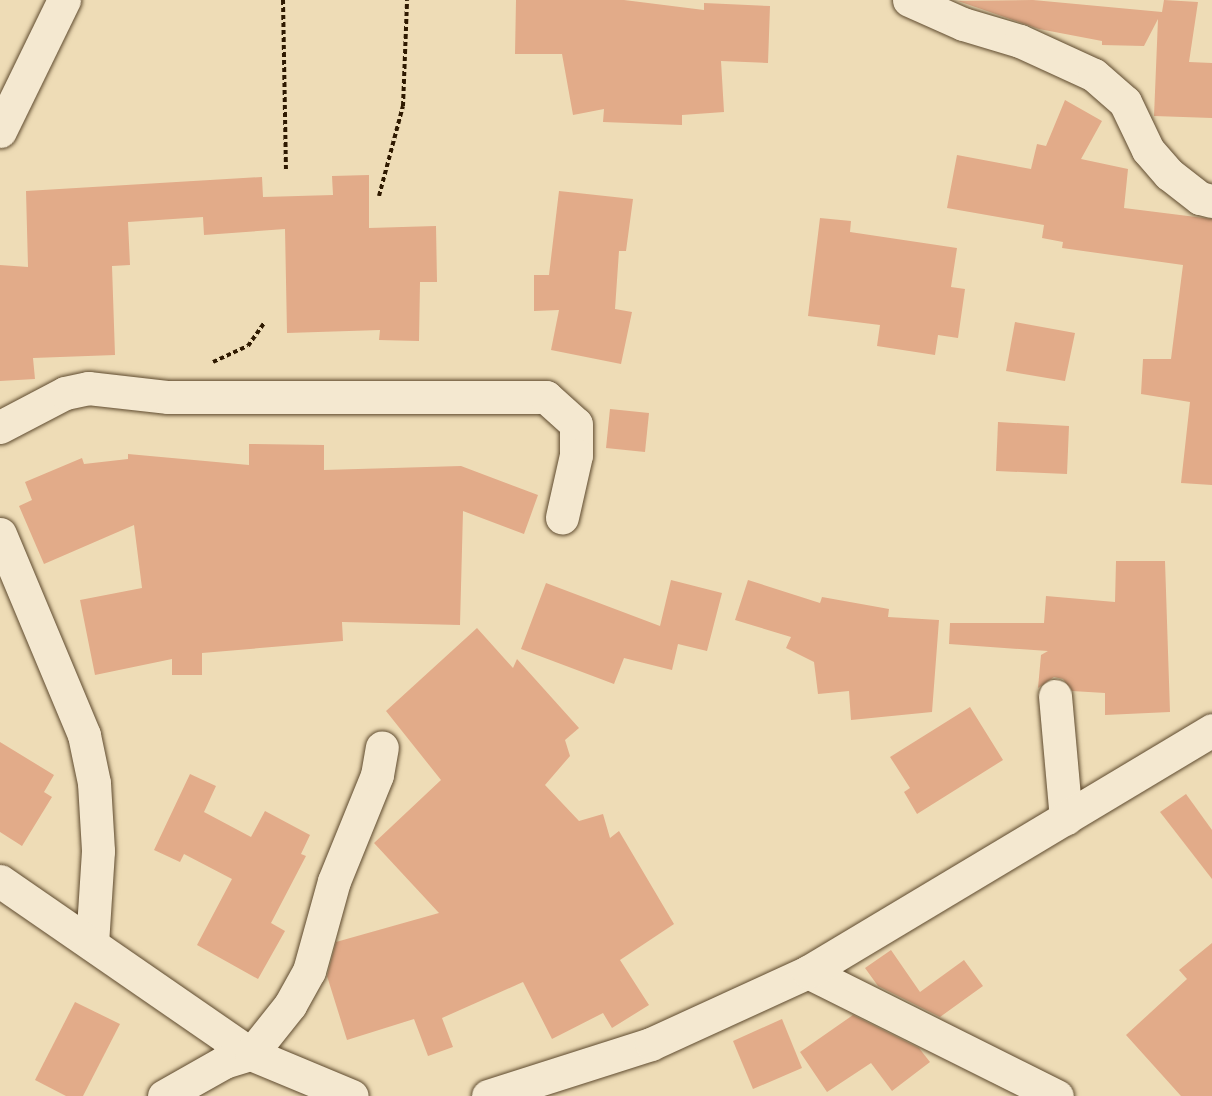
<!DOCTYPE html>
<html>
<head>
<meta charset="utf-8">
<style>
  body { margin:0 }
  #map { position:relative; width:1212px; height:1096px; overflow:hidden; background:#eedcb6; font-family:"IM FELL Great Primer",serif }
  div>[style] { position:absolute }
  .building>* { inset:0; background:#e2ab89 }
  .path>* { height:4px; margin-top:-2px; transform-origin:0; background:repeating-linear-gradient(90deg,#2e1900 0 4.5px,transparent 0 7.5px) }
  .roads { filter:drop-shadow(0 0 2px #5e4a2e) drop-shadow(0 0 2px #5e4a2e) }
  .minor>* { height:33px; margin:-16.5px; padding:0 16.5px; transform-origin:16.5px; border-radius:16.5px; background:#f4e8d0 }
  span { translate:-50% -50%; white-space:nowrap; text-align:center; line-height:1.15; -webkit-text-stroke:4.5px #f4e8d0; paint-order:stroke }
</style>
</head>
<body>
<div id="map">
  <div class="building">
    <i style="clip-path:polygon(516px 0,624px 0,704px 10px,704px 3px,770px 6px,768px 63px,721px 61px,724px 112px,682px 115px,682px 125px,603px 122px,604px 109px,573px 115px,562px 54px,515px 54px)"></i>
    <i style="clip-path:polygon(1033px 0,1162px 12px,1164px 0,1198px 2px,1189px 62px,1212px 63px,1212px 118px,1154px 116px,1158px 19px,1144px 46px,1102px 45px,1102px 41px,1039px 29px,958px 1px)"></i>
    <i style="clip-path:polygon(1065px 100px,1102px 121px,1081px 159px,1128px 169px,1124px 208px,1212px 219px,1212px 485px,1181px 483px,1190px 402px,1141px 394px,1143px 359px,1171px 359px,1183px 265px,1062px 248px,1063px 242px,1042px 238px,1044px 225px,947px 208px,957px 155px,1031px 169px,1037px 144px,1046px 146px)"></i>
    <i style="clip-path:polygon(369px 175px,369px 228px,436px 226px,437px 282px,420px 282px,419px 341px,379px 340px,380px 330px,287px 333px,285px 229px,204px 235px,203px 217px,128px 222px,130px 265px,112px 266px,115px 355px,33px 358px,35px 379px,0 381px,0 265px,28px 267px,26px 191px,262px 177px,263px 197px,333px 195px,332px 176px)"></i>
    <i style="clip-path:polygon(559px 191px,633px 199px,626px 251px,619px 251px,615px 309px,632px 312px,621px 364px,551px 350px,559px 310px,534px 311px,534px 275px,549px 275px)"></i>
    <i style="clip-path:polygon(820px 218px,851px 221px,850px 232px,957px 248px,951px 287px,965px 289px,958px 338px,938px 335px,935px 355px,877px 346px,880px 325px,808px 316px)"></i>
    <i style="clip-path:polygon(1015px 322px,1075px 333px,1065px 381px,1006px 371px)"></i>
    <i style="clip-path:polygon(610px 409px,649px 413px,645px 452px,606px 448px)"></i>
    <i style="clip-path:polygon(998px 422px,1069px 426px,1067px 474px,996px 471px)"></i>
    <i style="clip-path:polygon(249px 444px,324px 445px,324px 470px,461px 466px,538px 495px,524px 534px,463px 511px,460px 625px,342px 622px,343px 641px,202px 653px,202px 675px,172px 675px,172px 659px,95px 675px,80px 600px,142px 588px,134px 525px,44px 564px,19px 506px,32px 500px,25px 482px,82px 458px,84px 464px,128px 459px,128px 454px,249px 465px)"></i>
    <i style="clip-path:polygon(1116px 561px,1165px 561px,1170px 712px,1105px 715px,1105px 693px,1072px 691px,1063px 679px,1054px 677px,1038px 688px,1041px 655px,1048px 651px,949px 644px,950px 623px,1044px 623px,1046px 596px,1115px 602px)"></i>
    <i style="clip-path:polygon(671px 580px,722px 593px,707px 651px,678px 644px,672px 670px,624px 658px,614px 684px,521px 649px,546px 583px,660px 626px)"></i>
    <i style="clip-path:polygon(748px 580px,820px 603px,822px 597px,889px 609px,888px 617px,939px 620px,932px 712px,851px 720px,849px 691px,818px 694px,814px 662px,786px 648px,791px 637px,735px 620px)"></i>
    <i style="clip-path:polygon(477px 628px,513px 668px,517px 659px,579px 728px,565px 740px,570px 756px,545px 785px,579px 821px,603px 814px,610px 838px,619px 831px,674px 924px,620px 960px,649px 1005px,612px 1028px,603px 1013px,552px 1039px,523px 982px,442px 1018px,453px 1047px,428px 1056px,414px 1019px,347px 1040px,327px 976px,336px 942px,439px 913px,374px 843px,441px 780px,386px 711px)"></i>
    <i style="clip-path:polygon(970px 707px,1003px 760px,917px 814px,904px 792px,910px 788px,890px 757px)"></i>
    <i style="clip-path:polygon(0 742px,54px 775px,44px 792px,52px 797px,22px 846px,0 832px)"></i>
    <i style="clip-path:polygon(190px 774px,216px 786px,204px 812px,251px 837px,265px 811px,310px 835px,301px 854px,306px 856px,271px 923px,285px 931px,258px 979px,197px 945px,232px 879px,184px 854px,180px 862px,154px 850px)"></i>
    <i style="clip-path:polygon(1186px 794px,1212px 830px,1212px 879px,1160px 812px)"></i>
    <i style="clip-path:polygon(1212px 943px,1212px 1096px,1181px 1096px,1126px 1035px,1187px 979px,1179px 970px)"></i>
    <i style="clip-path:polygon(891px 950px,920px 992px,964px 960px,983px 986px,940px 1017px,878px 986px,865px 968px)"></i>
    <i style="clip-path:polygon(75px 1002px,120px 1024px,83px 1096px,66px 1096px,35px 1080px)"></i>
    <i style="clip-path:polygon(853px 1015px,919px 1048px,930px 1062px,892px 1091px,871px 1063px,827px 1092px,800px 1052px)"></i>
    <i style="clip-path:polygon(782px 1019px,802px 1068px,753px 1089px,733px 1041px)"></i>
  </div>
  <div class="path">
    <i style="left:283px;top:0;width:171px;rotate:89deg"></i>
    <i style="left:379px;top:196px;width:93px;rotate:-75.1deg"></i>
    <i style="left:403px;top:106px;width:106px;rotate:-87.8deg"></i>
    <i style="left:213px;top:362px;width:38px;rotate:-25deg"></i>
    <i style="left:248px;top:346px;width:29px;rotate:-55deg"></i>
  </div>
  <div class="roads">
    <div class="minor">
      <i style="left:909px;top:0;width:59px;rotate:24deg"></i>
      <i style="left:963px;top:24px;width:59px;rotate:16.6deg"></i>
      <i style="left:1020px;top:41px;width:81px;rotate:24.7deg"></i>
      <i style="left:1094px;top:75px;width:41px;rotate:41.1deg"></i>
      <i style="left:1125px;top:102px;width:53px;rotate:64.4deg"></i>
      <i style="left:1148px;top:150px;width:32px;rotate:49deg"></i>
      <i style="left:1169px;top:174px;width:39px;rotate:38deg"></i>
      <i style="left:1200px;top:198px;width:12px;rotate:14deg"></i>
      <i style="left:0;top:131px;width:146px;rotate:-64deg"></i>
      <i style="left:0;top:427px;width:73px;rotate:-27.6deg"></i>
      <i style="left:65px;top:393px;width:24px;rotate:-12deg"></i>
      <i style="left:88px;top:388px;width:81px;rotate:6.4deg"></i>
      <i style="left:168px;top:397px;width:378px"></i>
      <i style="left:546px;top:397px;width:40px;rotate:42deg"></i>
      <i style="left:576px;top:424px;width:31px;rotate:90deg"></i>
      <i style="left:576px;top:455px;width:64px;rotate:102.7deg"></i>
      <i style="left:0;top:534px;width:218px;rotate:67.3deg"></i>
      <i style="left:84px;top:735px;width:49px;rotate:78.2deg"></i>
      <i style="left:94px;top:783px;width:68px;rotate:86.6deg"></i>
      <i style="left:98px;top:851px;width:92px;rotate:93.7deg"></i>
      <i style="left:1055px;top:696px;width:123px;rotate:84.9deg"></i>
      <i style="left:0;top:881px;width:305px;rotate:34.6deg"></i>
      <i style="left:251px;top:1054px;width:109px;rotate:22.6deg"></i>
      <i style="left:808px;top:972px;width:278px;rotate:26.5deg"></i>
      <i style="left:164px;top:1096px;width:69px;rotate:-29.5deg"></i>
      <i style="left:224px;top:1062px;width:28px;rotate:-17deg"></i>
      <i style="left:251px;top:1054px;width:63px;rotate:-51.5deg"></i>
      <i style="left:290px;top:1005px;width:39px;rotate:-61deg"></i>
      <i style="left:309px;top:971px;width:93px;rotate:-74.5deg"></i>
      <i style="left:334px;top:881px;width:114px;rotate:-67.9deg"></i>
      <i style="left:377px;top:775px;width:28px;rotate:-80deg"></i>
      <i style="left:488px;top:1096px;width:171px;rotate:-17.7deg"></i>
      <i style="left:651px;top:1044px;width:173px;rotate:-24.6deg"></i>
      <i style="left:808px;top:972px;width:471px;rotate:-30.9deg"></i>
    </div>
  </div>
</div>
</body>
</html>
